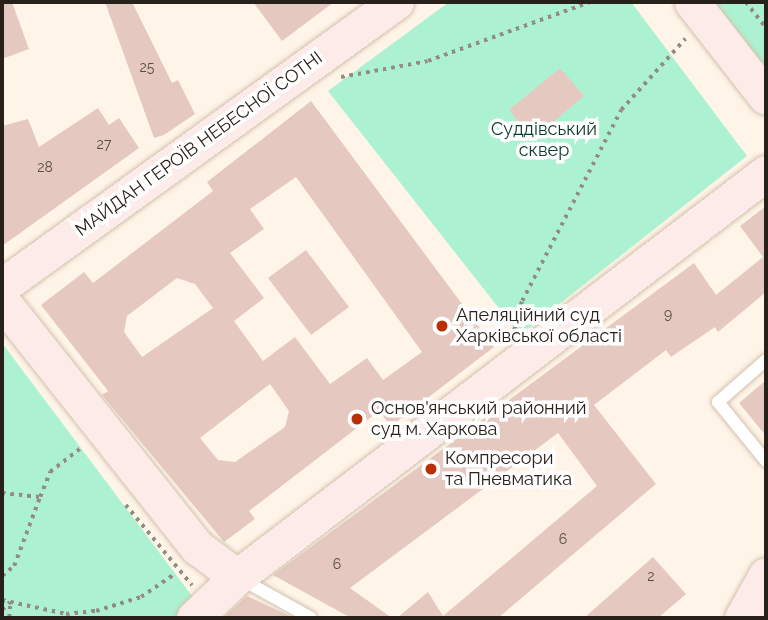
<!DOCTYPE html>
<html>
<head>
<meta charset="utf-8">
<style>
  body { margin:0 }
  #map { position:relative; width:768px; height:620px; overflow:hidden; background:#fff4e8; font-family:Raleway,sans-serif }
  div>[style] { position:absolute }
  .green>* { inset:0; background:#acf2d2 }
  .building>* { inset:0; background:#e5c9c1 }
  .path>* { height:3.5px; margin-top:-1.75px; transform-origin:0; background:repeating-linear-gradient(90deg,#948b81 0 3.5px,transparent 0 8.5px) }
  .roads { filter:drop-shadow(0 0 2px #d2c2ad) drop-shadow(0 0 2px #d2c2ad) }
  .lane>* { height:12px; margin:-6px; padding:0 6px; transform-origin:6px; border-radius:6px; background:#fff }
  .secondary>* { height:35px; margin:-17.5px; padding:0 17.5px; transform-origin:17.5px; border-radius:17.5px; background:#fcebe8 }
  .dots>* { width:19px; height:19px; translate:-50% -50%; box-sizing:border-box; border:4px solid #fff; border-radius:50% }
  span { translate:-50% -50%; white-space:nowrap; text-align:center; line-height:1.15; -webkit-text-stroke:7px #fff; paint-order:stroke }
  .number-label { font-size:14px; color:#564b43 }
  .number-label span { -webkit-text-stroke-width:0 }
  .park-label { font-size:18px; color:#0a3a29 }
  .street-label { font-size:18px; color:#272119 }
  .poi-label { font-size:18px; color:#272119 }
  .left { translate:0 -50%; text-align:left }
  .frame { position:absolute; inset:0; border:4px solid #272119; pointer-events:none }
</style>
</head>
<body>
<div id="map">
  <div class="green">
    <i style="clip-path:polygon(449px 2px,631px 2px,747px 156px,520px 335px,328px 91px)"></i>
    <i style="clip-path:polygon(708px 2px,766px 2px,766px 74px)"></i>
    <i style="clip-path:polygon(2px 343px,195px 600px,180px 618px,2px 618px)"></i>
  </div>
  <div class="building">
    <i style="clip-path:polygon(2px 2px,12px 2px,29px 49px,2px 59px)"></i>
    <i style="clip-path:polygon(105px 2px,132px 2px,172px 83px,178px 80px,195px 114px,164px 135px,154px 138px)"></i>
    <i style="clip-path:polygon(253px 2px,334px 2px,282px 41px)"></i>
    <i style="clip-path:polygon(560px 68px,584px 96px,533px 139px,509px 110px)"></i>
    <i style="clip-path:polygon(evenodd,311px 101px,494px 347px,391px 426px,379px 411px,249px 511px,255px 519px,224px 542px,102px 395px,108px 391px,41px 305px,84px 272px,93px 283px,213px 191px,207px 182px,311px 101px,296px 177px,422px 352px,383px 380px,367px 358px,330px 384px,295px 337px,263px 361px,234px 321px,264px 298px,230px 253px,264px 229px,250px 209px,296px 177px,311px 101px,177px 278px,195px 284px,213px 308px,142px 357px,124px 332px,127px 316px,177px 278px,311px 101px,270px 384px,289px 411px,285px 427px,235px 462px,218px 460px,200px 438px,270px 384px)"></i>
    <i style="clip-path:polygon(98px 108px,109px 125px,119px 118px,139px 148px,2px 246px,2px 126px,28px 119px,39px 147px)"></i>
    <i style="clip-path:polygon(766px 206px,766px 292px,718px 332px,715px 327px,671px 357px,666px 350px,594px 405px,656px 484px,498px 618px,397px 618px,428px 592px,443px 616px,597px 486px,558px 433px,350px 588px,392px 618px,351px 618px,273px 575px,694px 263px,716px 295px,763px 257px,740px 226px)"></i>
    <i style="clip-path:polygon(306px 250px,349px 307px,311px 335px,268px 278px)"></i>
    <i style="clip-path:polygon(766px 380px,766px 436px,739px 403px)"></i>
    <i style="clip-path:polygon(653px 557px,686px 594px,658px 618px,584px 618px)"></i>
    <i style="clip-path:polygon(247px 596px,288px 615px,293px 618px,223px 618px)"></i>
  </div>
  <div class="path">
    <i style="left:746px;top:2px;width:33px;rotate:52deg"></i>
    <i style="left:341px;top:77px;width:88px;rotate:-10.4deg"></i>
    <i style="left:428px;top:61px;width:172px;rotate:-20deg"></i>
    <i style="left:514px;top:330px;width:30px;rotate:-75deg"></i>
    <i style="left:522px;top:301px;width:215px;rotate:-62.6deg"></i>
    <i style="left:621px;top:110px;width:96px;rotate:-48deg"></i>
    <i style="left:2px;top:493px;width:38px;rotate:6deg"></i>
    <i style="left:40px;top:497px;width:27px;rotate:-68deg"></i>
    <i style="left:50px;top:472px;width:41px;rotate:-38deg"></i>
    <i style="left:126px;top:505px;width:104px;rotate:50.5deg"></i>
    <i style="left:2px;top:576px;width:16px;rotate:-40deg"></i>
    <i style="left:14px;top:566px;width:74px;rotate:-69.4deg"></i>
    <i style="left:2px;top:600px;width:66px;rotate:12.3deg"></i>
    <i style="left:66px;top:614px;width:30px;rotate:-6deg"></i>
    <i style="left:96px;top:611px;width:47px;rotate:-17.3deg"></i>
    <i style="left:141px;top:597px;width:42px;rotate:-34.4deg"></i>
    <i style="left:2px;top:610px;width:11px;rotate:-45deg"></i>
    <i style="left:9px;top:618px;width:16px;rotate:-86deg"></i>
  </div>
  <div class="roads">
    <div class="lane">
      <i style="left:766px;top:360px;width:64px;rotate:138.8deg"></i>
      <i style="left:718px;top:402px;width:76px;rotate:50.9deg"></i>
      <i style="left:241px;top:579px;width:80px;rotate:29.1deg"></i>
    </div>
    <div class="secondary">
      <i style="left:692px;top:2px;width:120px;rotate:52.1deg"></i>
      <i style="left:2px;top:286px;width:486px;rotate:-35.8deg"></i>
      <i style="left:2px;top:301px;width:314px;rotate:51.6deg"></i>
      <i style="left:197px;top:547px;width:50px;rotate:36.9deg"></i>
      <i style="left:194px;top:618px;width:59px;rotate:-43.6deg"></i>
      <i style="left:237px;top:577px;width:666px;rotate:-37.37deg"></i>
      <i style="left:742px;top:618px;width:49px;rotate:-60.8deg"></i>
    </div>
  </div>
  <div class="dots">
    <i style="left:442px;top:326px;background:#b92f06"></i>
    <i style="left:357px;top:419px;background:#b92f06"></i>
    <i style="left:431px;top:469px;background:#b92f06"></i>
  </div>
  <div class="number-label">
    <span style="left:147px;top:67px">25</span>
    <span style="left:104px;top:144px">27</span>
    <span style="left:45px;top:167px">28</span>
    <span style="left:668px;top:314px">9</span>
    <span style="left:563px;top:539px">6</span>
    <span style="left:337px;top:564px">6</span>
    <span style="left:651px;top:576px">2</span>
  </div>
  <div class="park-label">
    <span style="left:544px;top:140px">Суддівський<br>сквер</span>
  </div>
  <div class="street-label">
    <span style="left:199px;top:144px;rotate:-36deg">МАЙДАН ГЕРОЇВ НЕБЕСНОЇ СОТНІ</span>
  </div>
  <div class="poi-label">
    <span class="left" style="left:456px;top:326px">Апеляційний суд<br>Харківської області</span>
    <span class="left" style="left:371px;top:419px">Основ'янський районний<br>суд м. Харкова</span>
    <span class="left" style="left:445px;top:469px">Компресори<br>та Пневматика</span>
  </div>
  <div class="frame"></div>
</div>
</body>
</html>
